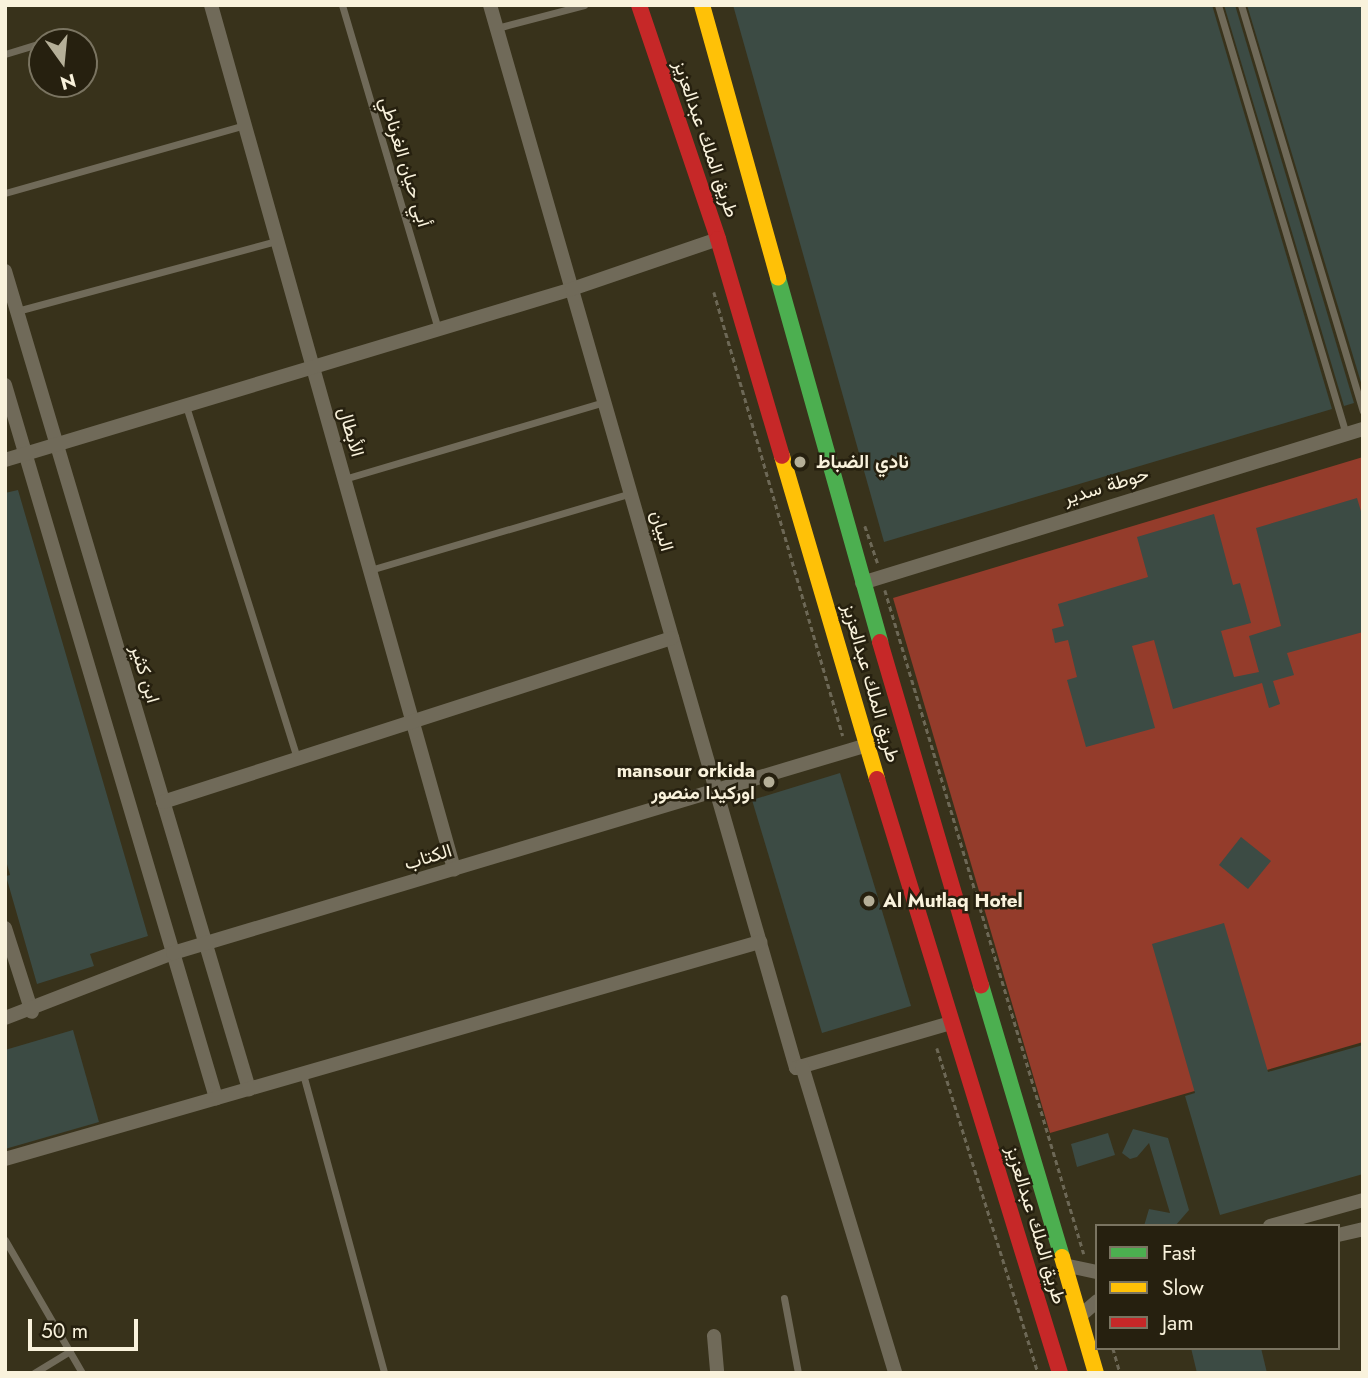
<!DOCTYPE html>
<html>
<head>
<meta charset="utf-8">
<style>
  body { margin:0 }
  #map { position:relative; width:1368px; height:1378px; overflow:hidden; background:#38321b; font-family:Jost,Vazirmatn,sans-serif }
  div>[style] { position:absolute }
  .green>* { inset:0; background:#943c2b }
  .building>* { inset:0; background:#3c4b44 }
  .path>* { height:2.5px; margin-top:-1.25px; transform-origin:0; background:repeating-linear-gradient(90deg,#6d6856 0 5px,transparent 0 8.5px) }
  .lane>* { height:7px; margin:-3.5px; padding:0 3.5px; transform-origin:3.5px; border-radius:3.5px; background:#706a59 }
  .street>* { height:14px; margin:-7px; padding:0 7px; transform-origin:7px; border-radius:7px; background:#706a59 }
  .fast>* { height:16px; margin:-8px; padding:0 8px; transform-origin:8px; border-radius:8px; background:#4caf50 }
  .slow>* { height:16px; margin:-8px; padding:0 8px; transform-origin:8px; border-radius:8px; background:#ffc107 }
  .jam>* { height:16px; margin:-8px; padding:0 8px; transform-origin:8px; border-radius:8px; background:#c62828 }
  .dots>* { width:19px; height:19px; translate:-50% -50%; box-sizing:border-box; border:4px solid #26200f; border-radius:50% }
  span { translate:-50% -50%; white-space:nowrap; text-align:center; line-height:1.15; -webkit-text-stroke:5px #26200f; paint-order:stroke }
  .street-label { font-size:19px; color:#f9f2dc }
  .poi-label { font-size:19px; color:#f9f2dc; font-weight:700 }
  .left { translate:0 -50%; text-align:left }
  .right { translate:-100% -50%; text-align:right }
  .frame { position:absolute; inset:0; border:7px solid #f9f2dc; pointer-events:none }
  .legend { position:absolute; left:1095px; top:1224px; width:245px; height:126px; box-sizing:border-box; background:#26200f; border:2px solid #7a7461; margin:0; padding:9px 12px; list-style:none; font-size:21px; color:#f9f2dc }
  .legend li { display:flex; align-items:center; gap:14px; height:35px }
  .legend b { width:35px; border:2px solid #7a7461 }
  .north { position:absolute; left:28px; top:28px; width:70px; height:70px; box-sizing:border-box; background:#26200f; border:2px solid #7a7461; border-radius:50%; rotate:165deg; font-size:19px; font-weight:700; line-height:28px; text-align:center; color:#f9f2dc }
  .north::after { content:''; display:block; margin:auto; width:24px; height:32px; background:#b5af98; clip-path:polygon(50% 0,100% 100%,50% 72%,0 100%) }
  .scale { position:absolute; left:28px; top:1319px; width:110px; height:32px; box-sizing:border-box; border:4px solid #f9f2dc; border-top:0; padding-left:9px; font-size:21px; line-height:24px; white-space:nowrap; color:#f9f2dc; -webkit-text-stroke:5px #26200f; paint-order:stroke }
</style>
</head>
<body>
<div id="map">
  <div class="green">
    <i style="clip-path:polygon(1363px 457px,1363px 1042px,1050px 1133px,893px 598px)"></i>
  </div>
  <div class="building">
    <i style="clip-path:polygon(733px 5px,1212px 5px,1332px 409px,884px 542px)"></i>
    <i style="clip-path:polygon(1224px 5px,1235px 5px,1354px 403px,1344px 406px)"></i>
    <i style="clip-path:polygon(1247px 5px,1363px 5px,1363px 389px)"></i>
    <i style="clip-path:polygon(18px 490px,148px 936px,90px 954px,94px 966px,37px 984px,6px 876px,10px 875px,5px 857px,5px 493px)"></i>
    <i style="clip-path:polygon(1357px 498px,1363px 518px,1363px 632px,1287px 653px,1294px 675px,1273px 681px,1280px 704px,1269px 708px,1262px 683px,1173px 709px,1154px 640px,1132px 646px,1155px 728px,1086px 747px,1067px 680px,1077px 677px,1068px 640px,1055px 643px,1052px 629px,1064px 626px,1058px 604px,1148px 577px,1137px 537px,1214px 514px,1233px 585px,1240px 583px,1251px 623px,1221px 631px,1234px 677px,1259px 672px,1249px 636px,1281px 626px,1256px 528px)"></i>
    <i style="clip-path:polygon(840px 773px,911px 1006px,822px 1033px,752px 800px)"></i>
    <i style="clip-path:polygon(1241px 837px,1271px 861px,1248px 889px,1219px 865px)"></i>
    <i style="clip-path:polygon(1224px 923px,1268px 1072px,1363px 1045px,1363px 1174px,1220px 1215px,1185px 1096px,1195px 1093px,1152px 944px)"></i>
    <i style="clip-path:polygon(73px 1030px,99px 1122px,5px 1149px,5px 1050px)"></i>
    <i style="clip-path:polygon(1133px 1129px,1168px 1138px,1189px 1210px,1175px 1226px,1144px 1226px,1149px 1209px,1170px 1213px,1149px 1143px,1137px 1157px,1130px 1159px,1122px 1153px)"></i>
    <i style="clip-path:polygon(1108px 1133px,1115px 1155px,1077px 1167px,1071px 1144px)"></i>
    <i style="clip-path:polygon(1191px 1348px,1261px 1348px,1267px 1373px,1197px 1373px)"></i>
  </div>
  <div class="path">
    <i style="left:714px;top:292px;width:462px;rotate:73.8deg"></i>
    <i style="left:865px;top:526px;width:39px;rotate:71deg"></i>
    <i style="left:885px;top:590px;width:693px;rotate:73.32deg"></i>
    <i style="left:937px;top:1048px;width:340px;rotate:72.7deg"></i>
    <i style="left:1113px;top:1348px;width:26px;rotate:74deg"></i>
  </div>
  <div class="lane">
    <i style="left:342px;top:5px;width:338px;rotate:73.5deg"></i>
    <i style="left:1218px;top:5px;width:448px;rotate:73.4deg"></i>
    <i style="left:1241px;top:5px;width:424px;rotate:73.3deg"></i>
    <i style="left:497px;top:28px;width:90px;rotate:-14.8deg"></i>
    <i style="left:47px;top:42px;width:24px;rotate:-17deg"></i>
    <i style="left:5px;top:54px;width:39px;rotate:-17deg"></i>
    <i style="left:5px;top:193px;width:249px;rotate:-15.8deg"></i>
    <i style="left:17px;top:311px;width:269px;rotate:-15.1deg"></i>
    <i style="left:186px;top:406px;width:369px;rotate:72.5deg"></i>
    <i style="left:344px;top:479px;width:271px;rotate:-16.5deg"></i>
    <i style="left:370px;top:570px;width:272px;rotate:-16.4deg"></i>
    <i style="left:303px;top:1074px;width:310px;rotate:74.8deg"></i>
    <i style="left:5px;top:1240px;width:154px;rotate:59.9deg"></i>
    <i style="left:784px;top:1298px;width:76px;rotate:79.4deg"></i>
    <i style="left:34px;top:1373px;width:42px;rotate:-31.4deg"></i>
  </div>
  <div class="street">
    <i style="left:211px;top:5px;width:898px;rotate:74.29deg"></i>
    <i style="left:490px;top:5px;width:1106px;rotate:73.94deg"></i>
    <i style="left:796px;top:1068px;width:161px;rotate:-16.2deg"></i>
    <i style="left:5px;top:271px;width:854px;rotate:73.39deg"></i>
    <i style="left:5px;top:385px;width:744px;rotate:73.51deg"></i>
    <i style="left:5px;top:460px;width:592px;rotate:-16.78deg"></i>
    <i style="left:572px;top:289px;width:154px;rotate:-18.9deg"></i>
    <i style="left:862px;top:583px;width:524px;rotate:-17.09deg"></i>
    <i style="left:163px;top:802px;width:535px;rotate:-17.86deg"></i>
    <i style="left:5px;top:928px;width:88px;rotate:72.2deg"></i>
    <i style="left:5px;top:1018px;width:180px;rotate:-21.2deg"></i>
    <i style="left:173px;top:953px;width:724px;rotate:-16.68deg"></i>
    <i style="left:802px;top:1066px;width:321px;rotate:73.1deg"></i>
    <i style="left:5px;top:1159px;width:786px;rotate:-16.04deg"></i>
    <i style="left:1270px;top:1226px;width:97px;rotate:-15.6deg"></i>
    <i style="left:1338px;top:1235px;width:26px;rotate:-13deg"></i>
    <i style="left:1064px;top:1265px;width:34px;rotate:12deg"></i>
    <i style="left:1080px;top:1316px;width:23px;rotate:-41deg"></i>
    <i style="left:714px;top:1336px;width:37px;rotate:85deg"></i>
  </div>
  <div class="fast">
    <i style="left:778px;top:278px;width:378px;rotate:74.3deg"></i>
    <i style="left:981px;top:985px;width:284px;rotate:73.4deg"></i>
  </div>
  <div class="slow">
    <i style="left:702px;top:5px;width:283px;rotate:74.4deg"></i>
    <i style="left:782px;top:456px;width:337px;rotate:73.6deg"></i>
    <i style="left:1062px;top:1257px;width:121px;rotate:73.7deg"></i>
  </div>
  <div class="jam">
    <i style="left:639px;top:5px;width:247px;rotate:71.3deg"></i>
    <i style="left:718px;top:239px;width:226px;rotate:73.6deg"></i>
    <i style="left:880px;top:642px;width:358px;rotate:73.6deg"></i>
    <i style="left:877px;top:779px;width:622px;rotate:72.88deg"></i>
  </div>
  <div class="dots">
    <i style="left:800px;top:462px;background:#b5af98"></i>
    <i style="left:769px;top:782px;background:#b5af98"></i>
    <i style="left:869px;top:901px;background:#b5af98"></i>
  </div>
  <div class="street-label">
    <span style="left:706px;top:139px;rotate:71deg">طريق الملك عبدالعزيز</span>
    <span style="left:405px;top:162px;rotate:73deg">أبي حيان الغرناطي</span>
    <span style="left:351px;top:432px;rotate:74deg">الأبطال</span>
    <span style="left:1106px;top:486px;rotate:-17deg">حوطة سدير</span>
    <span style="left:662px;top:531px;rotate:74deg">البيان</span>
    <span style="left:145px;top:674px;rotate:73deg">ابن كثير</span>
    <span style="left:871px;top:683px;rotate:74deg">طريق الملك عبدالعزيز</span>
    <span style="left:428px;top:857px;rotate:-17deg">الكتاب</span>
    <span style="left:1036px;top:1225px;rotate:73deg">طريق الملك عبدالعزيز</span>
  </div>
  <div class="poi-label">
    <span class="left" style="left:816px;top:462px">نادي الضباط</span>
    <span class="right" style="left:755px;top:782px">mansour orkida<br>اوركيدا منصور</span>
    <span class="left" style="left:883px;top:901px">Al Mutlaq Hotel</span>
  </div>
  <div class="frame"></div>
  <ul class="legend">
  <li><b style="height:9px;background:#4caf50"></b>Fast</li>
  <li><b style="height:9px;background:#ffc107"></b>Slow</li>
  <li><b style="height:9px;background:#c62828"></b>Jam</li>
  </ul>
  <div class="north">N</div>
  <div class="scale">50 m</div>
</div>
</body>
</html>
